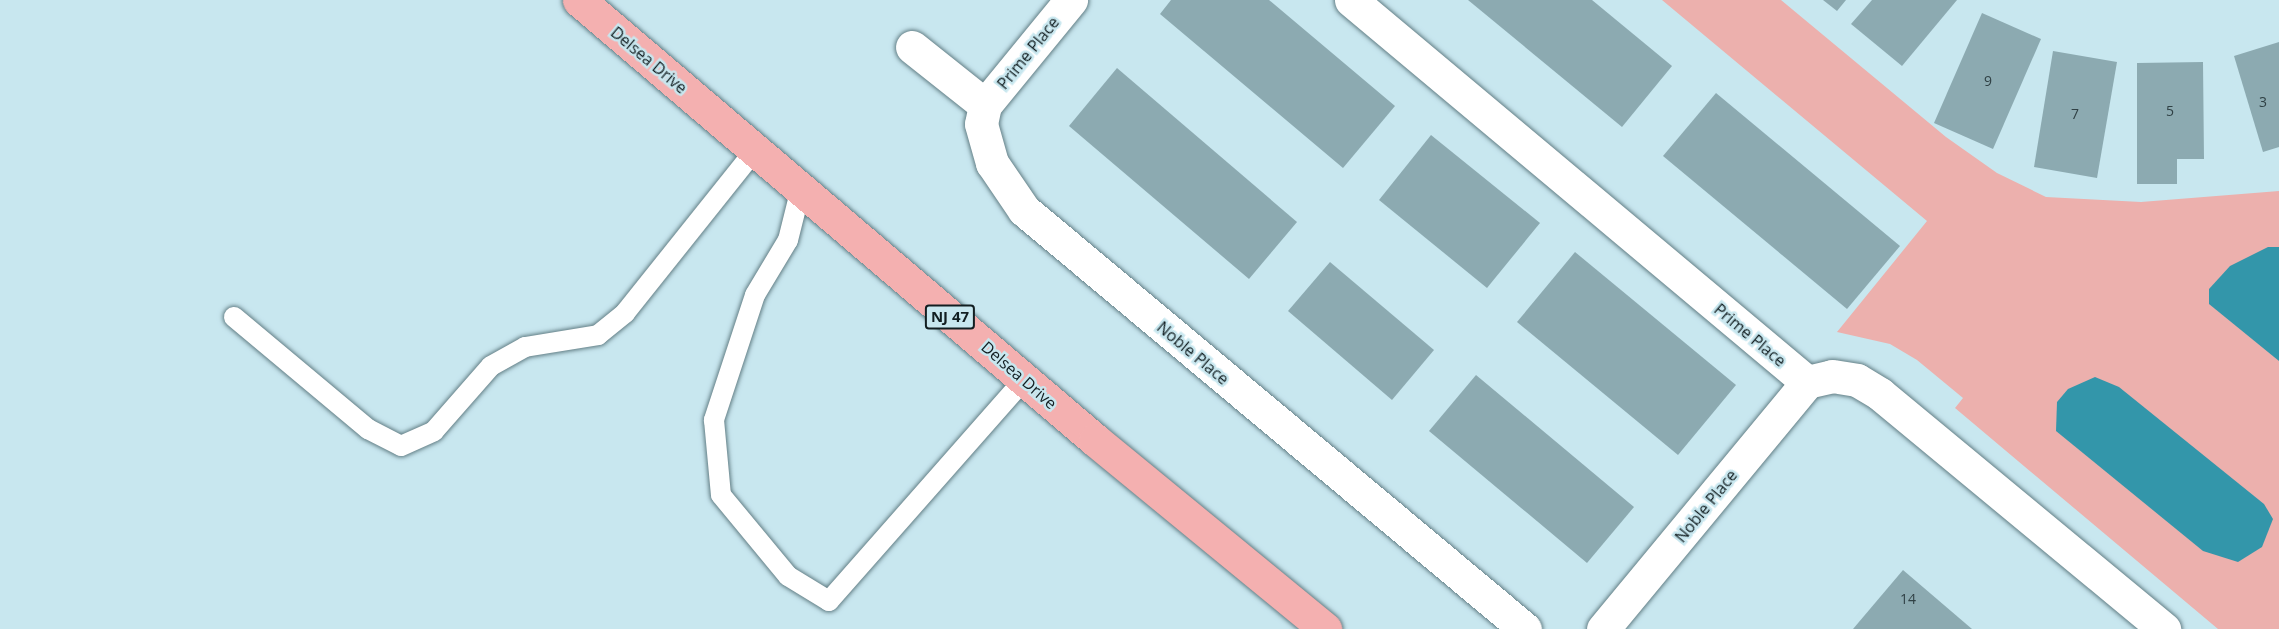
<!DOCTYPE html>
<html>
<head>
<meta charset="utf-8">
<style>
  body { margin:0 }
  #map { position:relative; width:2279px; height:629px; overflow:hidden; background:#c8e7ef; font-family:"Open Sans",sans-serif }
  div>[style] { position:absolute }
  .green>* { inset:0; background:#ecb0ad }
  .water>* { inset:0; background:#3396aa }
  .building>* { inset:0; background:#8caab1 }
  .roads { filter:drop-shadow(0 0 2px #637f86) drop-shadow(0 0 2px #637f86) }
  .lane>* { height:20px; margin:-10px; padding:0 10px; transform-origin:10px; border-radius:10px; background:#fff }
  .street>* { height:33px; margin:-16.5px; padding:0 16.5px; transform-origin:16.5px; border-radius:16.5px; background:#fff }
  .primary>* { height:33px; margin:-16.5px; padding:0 16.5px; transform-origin:16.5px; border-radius:16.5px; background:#f4b0b0 }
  span { translate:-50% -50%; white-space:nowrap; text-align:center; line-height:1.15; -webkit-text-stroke:5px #c8e7ef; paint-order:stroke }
  .number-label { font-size:14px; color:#304145 }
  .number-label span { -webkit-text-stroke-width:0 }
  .shield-label span { padding:2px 4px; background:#c8e7ef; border:2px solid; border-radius:4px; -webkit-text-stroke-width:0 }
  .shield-label { font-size:15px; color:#121e21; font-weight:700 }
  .street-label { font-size:16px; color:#121e21 }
</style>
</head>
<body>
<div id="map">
  <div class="green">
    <i style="clip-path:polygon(1662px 0,1781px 0,1946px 137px,1997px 173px,2046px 197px,2141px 202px,2279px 191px,2279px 629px,2218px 629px,1955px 408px,1963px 398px,1917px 360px,1890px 344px,1837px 332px,1927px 221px)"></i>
  </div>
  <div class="water">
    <i style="clip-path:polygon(2268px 247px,2279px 247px,2279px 361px,2209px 304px,2209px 289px,2230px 266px)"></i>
    <i style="clip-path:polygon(2095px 377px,2119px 387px,2264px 504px,2273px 519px,2262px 547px,2238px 562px,2203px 551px,2056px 431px,2057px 402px,2068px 389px)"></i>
  </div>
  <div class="building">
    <i style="clip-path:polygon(1171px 0,1269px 0,1395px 106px,1343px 168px,1160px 14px)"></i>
    <i style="clip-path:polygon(1468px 0,1592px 0,1672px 66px,1622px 127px)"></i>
    <i style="clip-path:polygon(1823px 0,1846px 0,1837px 11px)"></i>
    <i style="clip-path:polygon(1872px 0,1957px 0,1902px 66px,1851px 24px)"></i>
    <i style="clip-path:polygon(1982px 13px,2041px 39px,1993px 149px,1934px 123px)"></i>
    <i style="clip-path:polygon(2279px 42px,2279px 147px,2263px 152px,2234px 56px)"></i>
    <i style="clip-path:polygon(2053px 51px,2117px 62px,2097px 178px,2034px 167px)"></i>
    <i style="clip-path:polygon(2203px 62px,2204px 159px,2177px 159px,2177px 184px,2137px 184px,2137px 63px)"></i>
    <i style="clip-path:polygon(1117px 68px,1297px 222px,1249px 279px,1069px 126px)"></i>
    <i style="clip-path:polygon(1716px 93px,1900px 246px,1847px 309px,1663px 156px)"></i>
    <i style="clip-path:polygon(1431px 135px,1540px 223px,1487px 288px,1379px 200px)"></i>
    <i style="clip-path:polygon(1575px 252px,1736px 385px,1678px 455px,1517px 322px)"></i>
    <i style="clip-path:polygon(1330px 262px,1434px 350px,1392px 400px,1288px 311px)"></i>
    <i style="clip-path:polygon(1476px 375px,1634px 507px,1587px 563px,1429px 431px)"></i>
    <i style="clip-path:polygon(1903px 570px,1972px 629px,1853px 629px)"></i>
  </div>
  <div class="roads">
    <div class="lane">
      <i style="left:801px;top:188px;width:54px;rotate:104deg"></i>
      <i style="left:788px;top:240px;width:64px;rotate:121deg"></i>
      <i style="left:755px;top:295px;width:132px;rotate:108.2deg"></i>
      <i style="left:714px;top:420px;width:75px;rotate:84.7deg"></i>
      <i style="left:721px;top:495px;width:105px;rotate:50.4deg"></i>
      <i style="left:788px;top:576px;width:48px;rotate:31.4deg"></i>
      <i style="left:829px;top:601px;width:295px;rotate:-48.6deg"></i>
      <i style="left:234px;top:317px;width:175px;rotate:39.9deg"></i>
      <i style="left:368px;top:429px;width:37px;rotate:27deg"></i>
      <i style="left:401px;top:446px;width:36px;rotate:-24deg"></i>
      <i style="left:434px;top:431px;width:86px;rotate:-48.8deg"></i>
      <i style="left:491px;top:366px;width:39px;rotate:-29deg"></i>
      <i style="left:525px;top:347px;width:74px;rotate:-9.3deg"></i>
      <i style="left:598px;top:335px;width:35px;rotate:-39deg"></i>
      <i style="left:625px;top:313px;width:208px;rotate:-51.4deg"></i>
    </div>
    <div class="street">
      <i style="left:1351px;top:0;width:595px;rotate:39.95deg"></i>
      <i style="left:1807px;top:382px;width:26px;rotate:-13deg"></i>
      <i style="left:1832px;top:376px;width:25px;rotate:9deg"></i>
      <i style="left:1857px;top:380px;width:27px;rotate:31deg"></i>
      <i style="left:1880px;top:394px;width:369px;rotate:39.6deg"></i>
      <i style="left:912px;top:47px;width:93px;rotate:38.5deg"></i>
      <i style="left:985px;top:105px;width:19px;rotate:102deg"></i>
      <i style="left:981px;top:124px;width:41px;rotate:74.2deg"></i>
      <i style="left:992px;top:163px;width:57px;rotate:55.8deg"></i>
      <i style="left:1024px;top:210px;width:653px;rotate:39.91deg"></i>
      <i style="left:985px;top:105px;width:136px;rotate:-50.7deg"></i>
      <i style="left:1603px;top:629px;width:320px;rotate:-50.4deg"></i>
    </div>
    <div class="primary">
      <i style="left:579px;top:0;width:678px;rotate:40.45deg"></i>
      <i style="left:1095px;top:440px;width:298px;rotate:39.4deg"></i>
    </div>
  </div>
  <div class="number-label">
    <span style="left:1988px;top:81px">9</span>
    <span style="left:2263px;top:102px">3</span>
    <span style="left:2170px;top:111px">5</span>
    <span style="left:2075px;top:114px">7</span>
    <span style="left:1908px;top:599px">14</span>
  </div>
  <div class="shield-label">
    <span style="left:950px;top:317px">NJ 47</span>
  </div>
  <div class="street-label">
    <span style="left:1028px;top:53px;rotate:-51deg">Prime Place</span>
    <span style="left:649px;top:60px;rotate:40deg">Delsea Drive</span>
    <span style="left:1750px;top:335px;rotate:40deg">Prime Place</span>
    <span style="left:1193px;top:353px;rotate:40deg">Noble Place</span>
    <span style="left:1019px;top:375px;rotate:41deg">Delsea Drive</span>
    <span style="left:1706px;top:506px;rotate:-51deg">Noble Place</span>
  </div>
</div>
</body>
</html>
